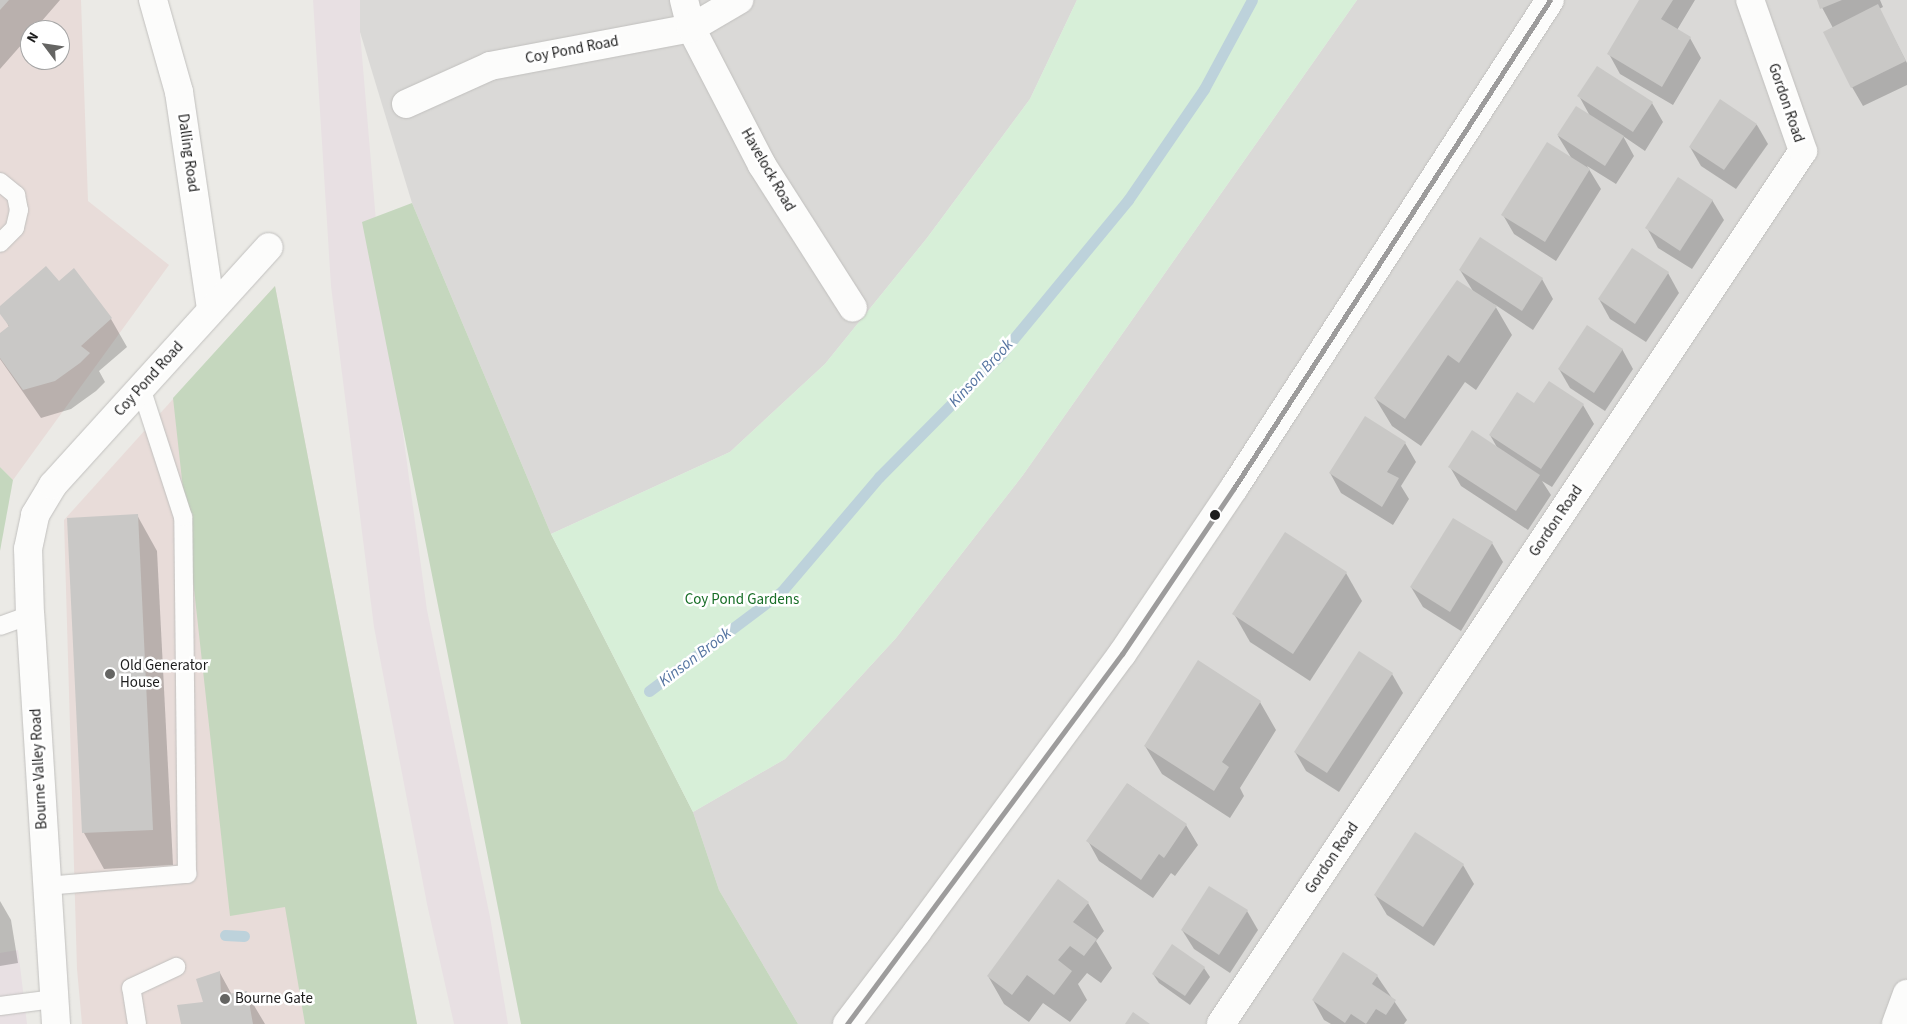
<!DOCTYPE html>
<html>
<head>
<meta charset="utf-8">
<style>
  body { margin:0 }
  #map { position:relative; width:1907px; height:1024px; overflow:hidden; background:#ebeae6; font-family:"Source Sans 3",sans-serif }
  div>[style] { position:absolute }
  .residential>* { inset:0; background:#dad9d7 }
  .commercial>* { inset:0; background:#e8dcd9 }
  .industrial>* { inset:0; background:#e8e0e3 }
  .forest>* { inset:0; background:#c5d7be }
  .park>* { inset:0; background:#d7efd8 }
  .shadow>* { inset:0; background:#0003 }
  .stream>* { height:11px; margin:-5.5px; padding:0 5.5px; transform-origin:5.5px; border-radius:5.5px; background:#bdd2db }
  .building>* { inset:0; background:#c9c8c6 }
  .roads { filter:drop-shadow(0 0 1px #c1c0be) drop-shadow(0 0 1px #c1c0be) }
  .service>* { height:18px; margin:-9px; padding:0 9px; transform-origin:9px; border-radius:9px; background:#fcfcfb }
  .minor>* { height:28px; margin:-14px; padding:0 14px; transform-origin:14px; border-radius:14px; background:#fcfcfb }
  .tertiary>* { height:28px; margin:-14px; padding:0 14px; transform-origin:14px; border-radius:14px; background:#fcfcfb }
  .bus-1>* { height:5px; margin:-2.5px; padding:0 2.5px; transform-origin:2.5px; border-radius:2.5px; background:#9d9c9c }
  .dots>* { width:14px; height:14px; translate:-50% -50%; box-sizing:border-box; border:2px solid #fff; border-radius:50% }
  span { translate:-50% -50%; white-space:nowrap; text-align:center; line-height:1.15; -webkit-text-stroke:5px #fff; paint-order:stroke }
  .street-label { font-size:15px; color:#1d1d1d }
  .park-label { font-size:15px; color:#186e27 }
  .poi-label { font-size:15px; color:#1d1d1d }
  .left { translate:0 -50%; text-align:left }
  .water-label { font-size:16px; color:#5574a1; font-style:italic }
  .north { position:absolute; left:20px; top:20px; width:50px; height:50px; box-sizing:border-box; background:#fff; border:1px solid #a5a5a5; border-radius:50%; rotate:301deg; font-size:14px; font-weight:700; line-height:20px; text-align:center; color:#1d1d1d }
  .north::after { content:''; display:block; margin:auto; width:18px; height:22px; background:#656563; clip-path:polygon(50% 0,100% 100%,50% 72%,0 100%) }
</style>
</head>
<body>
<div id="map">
  <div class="residential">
    <i style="clip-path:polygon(360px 0,1077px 0,1030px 99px,927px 238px,825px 364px,730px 452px,551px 534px,412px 203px,360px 32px)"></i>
    <i style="clip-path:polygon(1357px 0,1907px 0,1907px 1024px,798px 1024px,719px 890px,693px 812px,785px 759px,896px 638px,1023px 475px)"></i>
  </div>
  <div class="commercial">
    <i style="clip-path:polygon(evenodd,0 0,81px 0,88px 201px,169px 265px,13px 480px,0 467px,0 0,30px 30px,60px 30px,60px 60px,30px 60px,30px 30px)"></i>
    <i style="clip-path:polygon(275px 286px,417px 1024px,82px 1024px,77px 969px,64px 520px)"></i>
  </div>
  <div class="industrial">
    <i style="clip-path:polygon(313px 0,360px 0,360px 32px,379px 257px,427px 610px,490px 917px,508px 1024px,454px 1024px,427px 904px,374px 627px,331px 286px)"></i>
    <i style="clip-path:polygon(18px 950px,27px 1024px,0 1024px,0 953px)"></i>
  </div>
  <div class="forest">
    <i style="clip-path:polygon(412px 203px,551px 534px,693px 812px,719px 890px,798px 1024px,521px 1024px,362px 222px)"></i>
    <i style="clip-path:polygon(275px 286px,417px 1024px,305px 1024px,285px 907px,230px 916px,173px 398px)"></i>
    <i style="clip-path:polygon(0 467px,13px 480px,0 551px)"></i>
  </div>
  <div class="park">
    <i style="clip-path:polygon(1077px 0,1357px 0,1023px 475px,896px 638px,785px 759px,693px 812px,551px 534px,730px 452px,825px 364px,927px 238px,1030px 99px)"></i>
  </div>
  <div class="shadow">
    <i style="clip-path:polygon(0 0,60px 0,34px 30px,30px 30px,30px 35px,0 69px)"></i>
    <i style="clip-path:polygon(1641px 0,1695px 0,1677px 30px,1690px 38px,1701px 58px,1673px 105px,1620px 74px,1609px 54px)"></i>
    <i style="clip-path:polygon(1818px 0,1880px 0,1883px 7px,1879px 9px,1907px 63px,1907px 85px,1863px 106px,1852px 87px,1833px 28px)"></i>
    <i style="clip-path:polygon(1579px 96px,1652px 103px,1663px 122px,1645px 151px,1623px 136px,1634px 156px,1616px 184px,1587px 166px,1601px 189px,1556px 261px,1514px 234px,1503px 215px,1572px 159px,1558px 136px,1590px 116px)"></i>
    <i style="clip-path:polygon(1721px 101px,1757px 125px,1768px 144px,1736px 189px,1701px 166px,1690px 147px)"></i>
    <i style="clip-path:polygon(1712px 200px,1724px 220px,1692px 269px,1658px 248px,1647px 228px)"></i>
    <i style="clip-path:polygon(1460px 270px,1542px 279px,1553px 299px,1533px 330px,1494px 304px,1512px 335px,1476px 390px,1465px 382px,1421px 446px,1392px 426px,1375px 398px,1473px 291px)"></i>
    <i style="clip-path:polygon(1668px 273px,1679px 293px,1646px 342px,1610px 319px,1599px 299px)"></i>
    <i style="clip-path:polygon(58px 283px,111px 319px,127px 347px,99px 371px,105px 382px,96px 391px,71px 409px,41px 418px,0 359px,0 335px,9px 327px,0 308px)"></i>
    <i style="clip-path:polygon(1622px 349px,1633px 369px,1605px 411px,1570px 388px,1559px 369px)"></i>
    <i style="clip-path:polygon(1534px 405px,1583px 405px,1594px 424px,1552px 487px,1542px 481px,1551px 495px,1528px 530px,1461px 486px,1450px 467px,1498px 449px,1490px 435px)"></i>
    <i style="clip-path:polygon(1405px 443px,1416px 462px,1401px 486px,1409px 499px,1393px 525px,1341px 493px,1330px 473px)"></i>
    <i style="clip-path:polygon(137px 515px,157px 551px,173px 865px,104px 869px,84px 833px,68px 519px)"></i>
    <i style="clip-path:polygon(1492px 543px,1503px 562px,1461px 631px,1423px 607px,1411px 587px)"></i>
    <i style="clip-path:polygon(1346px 573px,1362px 601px,1310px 681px,1250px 642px,1234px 614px)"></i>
    <i style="clip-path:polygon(1392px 674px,1403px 693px,1339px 792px,1306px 771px,1295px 752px)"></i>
    <i style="clip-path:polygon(1260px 702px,1276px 730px,1240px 788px,1244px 796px,1230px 818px,1162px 774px,1145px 746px)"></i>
    <i style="clip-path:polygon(1128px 784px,1186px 825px,1198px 845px,1175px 876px,1171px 873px,1153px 898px,1099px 861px,1088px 841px)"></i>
    <i style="clip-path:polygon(1463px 865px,1474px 884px,1434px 946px,1387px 915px,1375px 895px)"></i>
    <i style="clip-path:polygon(0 901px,11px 920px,18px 963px,0 966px)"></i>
    <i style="clip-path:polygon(1088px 903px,1104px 931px,1096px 941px,1112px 968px,1101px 983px,1087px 973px,1078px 984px,1087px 1000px,1070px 1022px,1043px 1003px,1029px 1022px,1004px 1004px,988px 976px)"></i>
    <i style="clip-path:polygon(1247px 911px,1258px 930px,1230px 973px,1194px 949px,1182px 930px)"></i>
    <i style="clip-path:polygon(1204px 968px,1210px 977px,1190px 1005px,1159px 983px,1153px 974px)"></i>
    <i style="clip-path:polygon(220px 973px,232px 995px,246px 992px,265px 1024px,182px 1024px,205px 1003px)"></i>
    <i style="clip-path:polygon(1377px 976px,1407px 1020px,1404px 1024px,1331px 1024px,1324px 1020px,1313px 1000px)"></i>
  </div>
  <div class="stream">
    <i style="left:649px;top:691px;width:166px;rotate:-36.9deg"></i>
    <i style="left:782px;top:591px;width:150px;rotate:-49.6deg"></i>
    <i style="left:879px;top:477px;width:173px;rotate:-45.2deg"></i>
    <i style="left:1001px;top:354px;width:200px;rotate:-50.5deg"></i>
    <i style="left:1128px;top:200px;width:135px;rotate:-55.6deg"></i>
    <i style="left:1204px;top:89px;width:101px;rotate:-61.7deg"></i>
    <i style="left:225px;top:935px;width:19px;rotate:3deg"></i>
  </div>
  <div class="building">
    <i style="clip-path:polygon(0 0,9px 0,0 10px)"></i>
    <i style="clip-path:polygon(1639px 0,1673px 0,1661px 19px,1691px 37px,1662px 87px,1607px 54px)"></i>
    <i style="clip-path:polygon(1817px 0,1842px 0,1820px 9px)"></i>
    <i style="clip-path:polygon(1878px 4px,1906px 61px,1851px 88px,1823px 32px)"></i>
    <i style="clip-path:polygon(1597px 66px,1653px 102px,1633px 132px,1577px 96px)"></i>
    <i style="clip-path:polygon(1720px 99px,1757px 124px,1724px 170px,1689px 147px)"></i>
    <i style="clip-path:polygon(1576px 106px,1624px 136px,1605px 166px,1557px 135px)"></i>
    <i style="clip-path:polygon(1547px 142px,1590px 169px,1545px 242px,1501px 215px)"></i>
    <i style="clip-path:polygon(1678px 177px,1713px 200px,1680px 251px,1645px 228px)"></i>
    <i style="clip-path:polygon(1480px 237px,1543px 278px,1522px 311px,1459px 270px)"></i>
    <i style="clip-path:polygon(1632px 248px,1669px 272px,1635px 324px,1598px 299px)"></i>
    <i style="clip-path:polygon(46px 266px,59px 281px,74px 268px,112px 318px,81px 346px,90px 353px,80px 363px,55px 381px,23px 390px,0 358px,0 333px,9px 326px,0 314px,0 306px)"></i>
    <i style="clip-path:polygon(1457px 280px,1497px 306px,1459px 363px,1448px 355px,1405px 419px,1374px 398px)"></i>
    <i style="clip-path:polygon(1587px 325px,1623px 349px,1594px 393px,1558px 369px)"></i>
    <i style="clip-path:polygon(1549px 381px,1584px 404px,1541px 469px,1489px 435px,1517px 392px,1534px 403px)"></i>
    <i style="clip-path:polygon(1365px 416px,1406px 442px,1387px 472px,1399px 478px,1382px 507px,1329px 473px)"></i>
    <i style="clip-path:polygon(1472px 430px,1540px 475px,1516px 511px,1448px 467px)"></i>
    <i style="clip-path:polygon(138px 514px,153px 830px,82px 833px,67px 518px)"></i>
    <i style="clip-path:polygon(1453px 518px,1493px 542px,1450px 612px,1410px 587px)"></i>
    <i style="clip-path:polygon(1285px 532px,1347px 572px,1293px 654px,1232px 614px)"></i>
    <i style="clip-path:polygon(1359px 651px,1393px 673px,1327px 773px,1294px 752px)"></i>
    <i style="clip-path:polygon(1198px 660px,1261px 701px,1222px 762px,1229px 767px,1214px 791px,1144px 746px)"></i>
    <i style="clip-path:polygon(1127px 783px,1187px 824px,1164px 858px,1159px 854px,1141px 880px,1086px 841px)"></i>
    <i style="clip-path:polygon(1415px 832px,1464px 864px,1423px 927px,1374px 895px)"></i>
    <i style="clip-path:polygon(1058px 879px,1089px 902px,1073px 922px,1097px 939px,1084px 956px,1070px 946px,1058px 960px,1072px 971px,1054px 995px,1027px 975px,1012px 995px,987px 976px)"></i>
    <i style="clip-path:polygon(1209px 886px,1248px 910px,1219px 955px,1181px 930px)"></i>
    <i style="clip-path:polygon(1172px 944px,1205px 967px,1185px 996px,1152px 974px)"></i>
    <i style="clip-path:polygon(1343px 952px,1378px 975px,1372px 984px,1396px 1000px,1386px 1015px,1376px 1009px,1366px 1024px,1351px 1014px,1345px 1023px,1312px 1000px)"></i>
    <i style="clip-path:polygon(220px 971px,221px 995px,247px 991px,253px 1024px,181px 1024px,177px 1005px,203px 1002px,196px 979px)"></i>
    <i style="clip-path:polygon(1133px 1012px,1150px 1024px,1125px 1024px)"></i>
  </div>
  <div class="roads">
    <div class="service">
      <i style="left:0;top:182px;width:21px;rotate:39deg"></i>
      <i style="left:16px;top:195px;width:15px;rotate:79deg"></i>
      <i style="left:19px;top:210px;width:18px;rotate:103deg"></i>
      <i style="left:15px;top:228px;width:21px;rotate:135deg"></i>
      <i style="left:0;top:626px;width:32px;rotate:-20deg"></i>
      <i style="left:46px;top:886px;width:142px;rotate:-4.9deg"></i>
      <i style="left:187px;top:874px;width:357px;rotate:-90.6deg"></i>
      <i style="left:183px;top:517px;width:136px;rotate:-108deg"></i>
      <i style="left:0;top:1006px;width:53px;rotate:-7.5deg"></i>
      <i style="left:137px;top:1024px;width:36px;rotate:-99deg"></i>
      <i style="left:131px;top:988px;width:50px;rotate:-25deg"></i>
    </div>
    <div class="minor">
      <i style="left:153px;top:0;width:96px;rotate:74.2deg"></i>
      <i style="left:179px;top:92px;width:219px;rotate:81.6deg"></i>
      <i style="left:684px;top:0;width:29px;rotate:76deg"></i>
      <i style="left:691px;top:28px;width:154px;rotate:62.6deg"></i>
      <i style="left:762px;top:165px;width:169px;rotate:57.5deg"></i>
      <i style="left:406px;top:104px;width:92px;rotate:-24.3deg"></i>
      <i style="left:490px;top:66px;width:205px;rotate:-10.7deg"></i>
      <i style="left:691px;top:28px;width:56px;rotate:-30.3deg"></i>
      <i style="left:56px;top:1024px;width:410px;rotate:-93.6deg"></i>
      <i style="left:30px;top:615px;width:66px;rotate:-91.7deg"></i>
      <i style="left:28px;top:549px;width:35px;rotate:-78deg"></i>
      <i style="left:35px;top:515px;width:35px;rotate:-59deg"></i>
      <i style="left:53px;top:485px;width:321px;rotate:-47.8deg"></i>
      <i style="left:1221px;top:1024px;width:1049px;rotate:-56.31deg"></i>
      <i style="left:1803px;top:151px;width:160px;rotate:-109.3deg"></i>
      <i style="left:1896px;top:1024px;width:32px;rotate:-70deg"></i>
    </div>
    <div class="tertiary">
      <i style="left:847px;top:1024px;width:116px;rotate:-52.7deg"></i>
      <i style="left:917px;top:932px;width:345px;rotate:-53.6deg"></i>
      <i style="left:1122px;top:654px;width:200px;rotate:-56deg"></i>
      <i style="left:1234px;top:488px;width:581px;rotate:-57.08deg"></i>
    </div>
  </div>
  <div class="bus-1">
    <i style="left:847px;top:1024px;width:461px;rotate:-53.4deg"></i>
    <i style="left:1122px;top:654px;width:200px;rotate:-56deg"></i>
    <i style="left:1234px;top:488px;width:581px;rotate:-57.08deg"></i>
  </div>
  <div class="dots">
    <i style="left:1215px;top:515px;background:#1d1d1d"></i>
    <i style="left:110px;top:674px;background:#656563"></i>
    <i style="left:225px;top:999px;background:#656563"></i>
  </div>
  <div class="street-label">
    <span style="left:572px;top:50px;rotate:-11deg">Coy Pond Road</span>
    <span style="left:1786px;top:103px;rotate:71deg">Gordon Road</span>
    <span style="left:188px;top:153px;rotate:82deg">Dalling Road</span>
    <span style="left:768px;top:170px;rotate:60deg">Havelock Road</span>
    <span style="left:149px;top:379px;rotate:-48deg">Coy Pond Road</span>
    <span style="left:1556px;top:521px;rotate:-56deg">Gordon Road</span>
    <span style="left:39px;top:769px;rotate:-93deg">Bourne Valley Road</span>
    <span style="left:1332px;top:858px;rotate:-56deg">Gordon Road</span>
  </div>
  <div class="park-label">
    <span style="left:742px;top:600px">Coy Pond Gardens</span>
  </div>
  <div class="poi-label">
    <span class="left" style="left:120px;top:674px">Old Generator<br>House</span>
    <span class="left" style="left:235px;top:999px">Bourne Gate</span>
  </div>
  <div class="water-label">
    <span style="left:981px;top:373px;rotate:-47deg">Kinson Brook</span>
    <span style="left:695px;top:657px;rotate:-37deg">Kinson Brook</span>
  </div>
  <div class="north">N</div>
</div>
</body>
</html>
